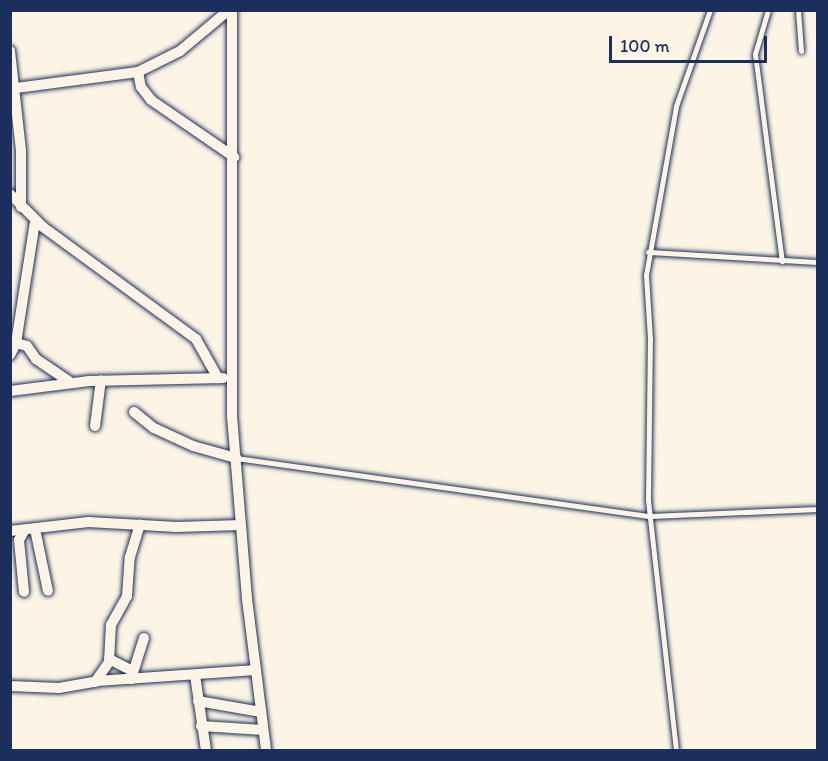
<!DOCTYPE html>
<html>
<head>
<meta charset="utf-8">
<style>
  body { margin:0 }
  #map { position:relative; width:828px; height:761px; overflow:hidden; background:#fcf5e5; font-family:Itim,sans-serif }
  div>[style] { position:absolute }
  .roads { filter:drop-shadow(0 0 2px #1b2f5e) drop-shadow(0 0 2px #1b2f5e) }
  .lane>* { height:5px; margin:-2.5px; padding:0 2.5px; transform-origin:2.5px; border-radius:2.5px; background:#fcf5e5 }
  .street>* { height:10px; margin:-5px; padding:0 5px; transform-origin:5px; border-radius:5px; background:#fcf5e5 }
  span { translate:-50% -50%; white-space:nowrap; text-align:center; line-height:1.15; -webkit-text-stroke:6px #fcf5e5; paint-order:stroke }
  .frame { position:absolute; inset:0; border:12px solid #1b2f5e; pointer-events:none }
  .scale { position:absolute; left:609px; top:36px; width:158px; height:27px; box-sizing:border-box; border:3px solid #1b2f5e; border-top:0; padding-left:8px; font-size:18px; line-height:21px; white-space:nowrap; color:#1b2f5e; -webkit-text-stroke:4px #fcf5e5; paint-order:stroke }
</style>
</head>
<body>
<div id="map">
  <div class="roads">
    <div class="lane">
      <i style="left:768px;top:10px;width:46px;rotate:106.5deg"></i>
      <i style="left:755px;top:54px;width:209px;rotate:82.6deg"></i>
      <i style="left:798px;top:10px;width:41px;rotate:85.8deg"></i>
      <i style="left:648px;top:252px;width:170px;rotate:3.4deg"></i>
      <i style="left:236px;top:458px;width:418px;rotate:8deg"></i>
      <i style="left:650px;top:516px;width:168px;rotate:-2.4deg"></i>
      <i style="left:676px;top:750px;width:253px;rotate:-96.4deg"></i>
      <i style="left:648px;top:499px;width:160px;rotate:-89.3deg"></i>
      <i style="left:650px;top:339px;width:64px;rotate:-93.6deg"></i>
      <i style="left:646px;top:275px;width:172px;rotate:-79.9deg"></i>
      <i style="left:676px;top:106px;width:102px;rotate:-70.5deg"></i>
    </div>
    <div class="street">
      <i style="left:232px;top:10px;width:406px;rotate:90deg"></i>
      <i style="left:232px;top:416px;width:184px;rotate:85.3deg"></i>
      <i style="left:247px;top:599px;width:152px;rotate:82.8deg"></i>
      <i style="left:10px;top:51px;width:101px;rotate:83.7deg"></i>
      <i style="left:21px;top:151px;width:56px;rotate:90deg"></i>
      <i style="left:138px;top:72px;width:15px;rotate:79deg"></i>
      <i style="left:141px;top:87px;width:16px;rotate:52deg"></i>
      <i style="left:151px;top:100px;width:101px;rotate:34.5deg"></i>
      <i style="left:16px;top:88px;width:123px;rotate:-7.5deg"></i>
      <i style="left:138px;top:72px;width:47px;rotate:-26.6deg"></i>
      <i style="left:180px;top:51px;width:64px;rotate:-39.9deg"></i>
      <i style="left:10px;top:194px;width:47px;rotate:45deg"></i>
      <i style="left:43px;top:227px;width:190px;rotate:36.2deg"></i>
      <i style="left:196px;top:339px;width:45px;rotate:60.6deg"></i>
      <i style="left:16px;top:343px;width:11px;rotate:15deg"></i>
      <i style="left:27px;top:346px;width:16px;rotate:55deg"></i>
      <i style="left:36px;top:359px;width:41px;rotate:34.1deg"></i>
      <i style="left:10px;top:355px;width:13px;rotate:-63deg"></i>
      <i style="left:16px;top:343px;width:123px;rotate:-81.1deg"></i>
      <i style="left:10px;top:391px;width:80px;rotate:-7.2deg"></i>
      <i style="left:89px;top:381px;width:134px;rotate:-1.3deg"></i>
      <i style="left:134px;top:412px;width:26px;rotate:39deg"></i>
      <i style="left:154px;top:428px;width:43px;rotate:24.8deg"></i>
      <i style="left:193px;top:446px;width:45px;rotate:15.6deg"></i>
      <i style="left:95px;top:426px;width:46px;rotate:-82.6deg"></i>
      <i style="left:35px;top:529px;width:63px;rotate:78.2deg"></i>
      <i style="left:10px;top:531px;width:79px;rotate:-6.6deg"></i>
      <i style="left:88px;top:522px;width:89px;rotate:3.2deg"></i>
      <i style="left:177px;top:527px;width:64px;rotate:-1.8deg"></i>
      <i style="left:24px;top:531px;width:10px;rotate:119deg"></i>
      <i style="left:19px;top:540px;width:52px;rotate:84.5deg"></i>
      <i style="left:109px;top:659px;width:27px;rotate:27deg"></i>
      <i style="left:195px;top:675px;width:76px;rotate:81.7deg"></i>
      <i style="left:131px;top:679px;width:43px;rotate:-72.4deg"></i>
      <i style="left:95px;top:682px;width:24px;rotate:-55deg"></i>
      <i style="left:109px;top:662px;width:37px;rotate:-87deg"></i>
      <i style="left:111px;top:625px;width:33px;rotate:-61deg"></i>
      <i style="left:127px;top:596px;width:39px;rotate:-86deg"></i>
      <i style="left:130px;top:557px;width:34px;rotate:-73deg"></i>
      <i style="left:10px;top:686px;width:49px;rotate:2.3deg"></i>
      <i style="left:59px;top:688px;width:39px;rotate:-10deg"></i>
      <i style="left:97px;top:681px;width:159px;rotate:-4deg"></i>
      <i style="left:198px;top:701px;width:64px;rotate:9.9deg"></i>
      <i style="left:201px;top:726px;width:62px;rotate:3.7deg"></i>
    </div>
  </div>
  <div class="frame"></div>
  <div class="scale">100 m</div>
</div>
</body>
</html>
